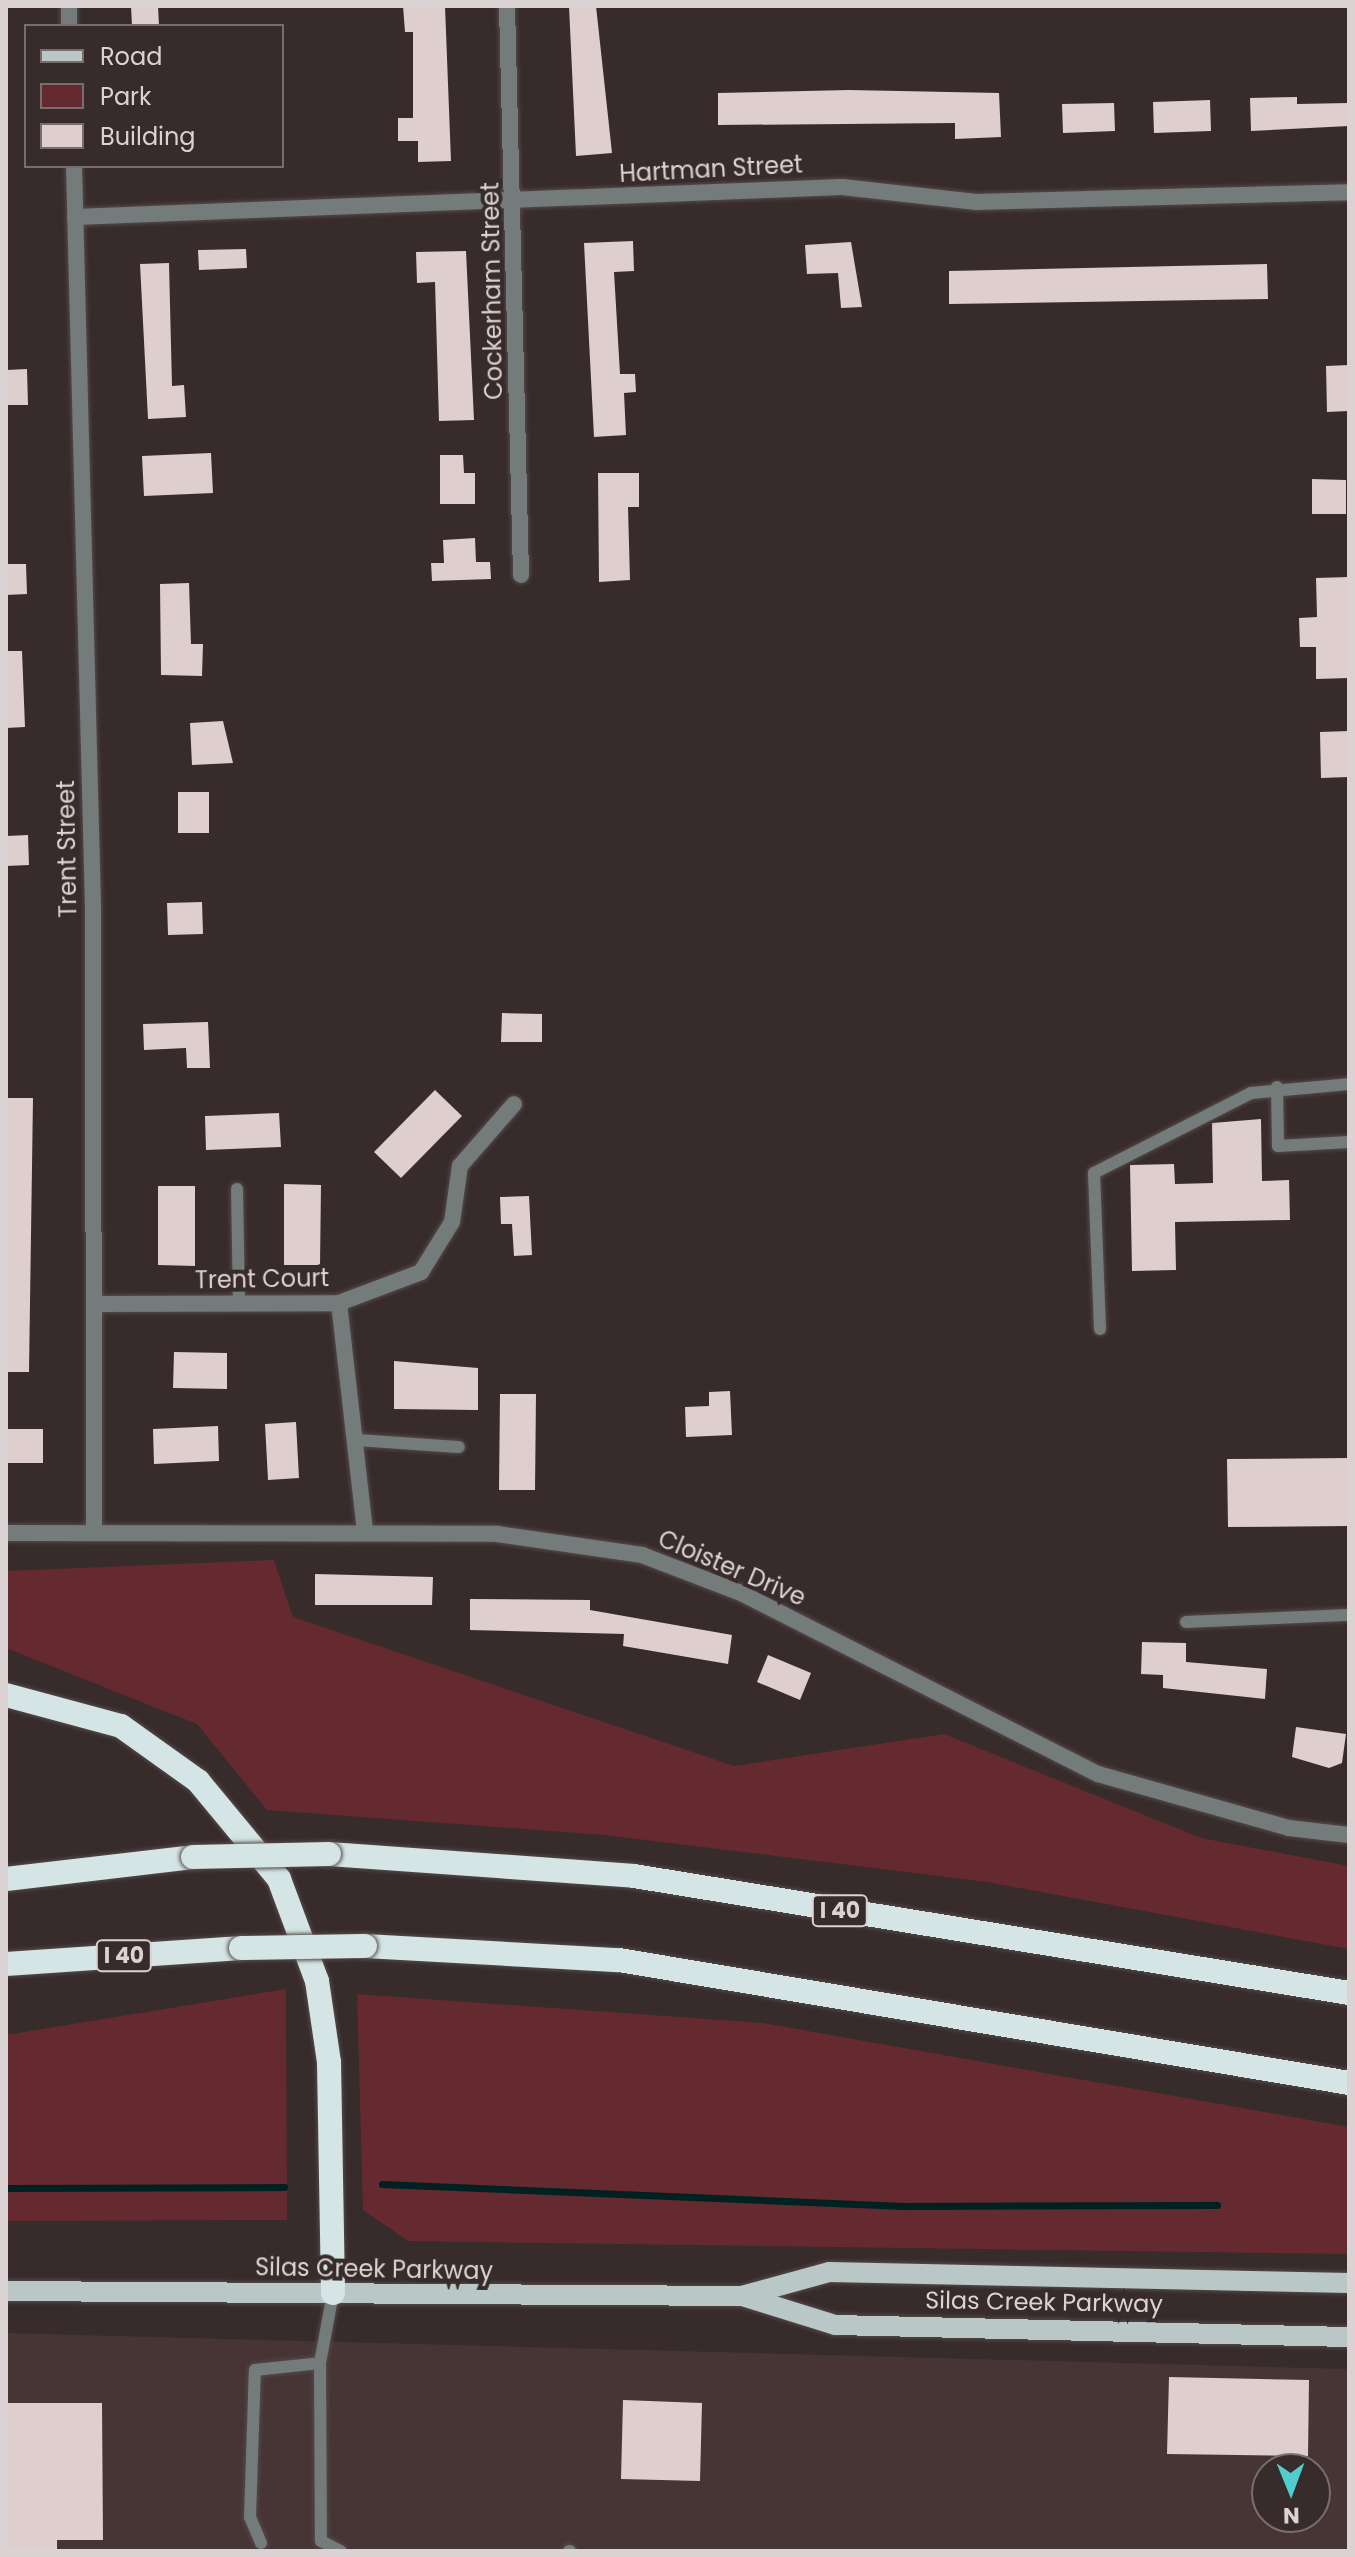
<!DOCTYPE html>
<html>
<head>
<meta charset="utf-8">
<style>
  body { margin:0 }
  #map { position:relative; width:1355px; height:2557px; overflow:hidden; background:#372b2b; font-family:Poppins,sans-serif }
  div>[style] { position:absolute }
  .built>* { inset:0; background:#473536 }
  .green>* { inset:0; background:#652a2f }
  .stream>* { height:7px; margin:-3.5px; padding:0 3.5px; transform-origin:3.5px; border-radius:3.5px; background:#002121 }
  .building>* { inset:0; background:#decece }
  .roads { filter:drop-shadow(0 0 2px #554949) drop-shadow(0 0 2px #554949) }
  .service>* { height:12px; margin:-6px; padding:0 6px; transform-origin:6px; border-radius:6px; background:#747b7b }
  .minor>* { height:16px; margin:-8px; padding:0 8px; transform-origin:8px; border-radius:8px; background:#747b7b }
  .primary>* { height:20px; margin:-10px; padding:0 10px; transform-origin:10px; border-radius:10px; background:#bac7c7 }
  .motorway>* { height:24px; margin:-12px; padding:0 12px; transform-origin:12px; border-radius:12px; background:#d5e5e5 }
  .bridges { filter:drop-shadow(0 0 2px #554949) drop-shadow(0 0 2px #554949) }
  .motorway-bridge>* { height:24px; margin:-12px; padding:0 12px; transform-origin:12px; border-radius:12px; background:#d5e5e5 }
  span { translate:-50% -50%; white-space:nowrap; text-align:center; line-height:1.15; -webkit-text-stroke:8px #372b2b; paint-order:stroke }
  .shield-label span { padding:2px 6px; background:#372b2b; border:2px solid; border-radius:6px; -webkit-text-stroke-width:0 }
  .shield-label { font-size:22px; color:#dbd3d3; font-weight:700 }
  .street-label { font-size:24px; color:#dbd3d3 }
  .frame { position:absolute; inset:0; border:8px solid #dbd3d3; pointer-events:none }
  .legend { position:absolute; left:24px; top:24px; width:260px; height:144px; box-sizing:border-box; background:#372b2b; border:2px solid #796e6e; margin:0; padding:10px 14px; list-style:none; font-size:24px; color:#dbd3d3 }
  .legend li { display:flex; align-items:center; gap:16px; height:40px }
  .legend b { width:40px; border:2px solid #796e6e }
  .north { position:absolute; left:1251px; top:2453px; width:80px; height:80px; box-sizing:border-box; background:#372b2b; border:2px solid #796e6e; border-radius:50%; rotate:179deg; font-size:22px; font-weight:700; line-height:32px; text-align:center; color:#dbd3d3 }
  .north::after { content:''; display:block; margin:auto; width:28px; height:36px; background:#52cdce; clip-path:polygon(50% 0,100% 100%,50% 72%,0 100%) }
</style>
</head>
<body>
<div id="map">
  <div class="built">
    <i style="clip-path:polygon(evenodd,6px 2333px,1349px 2369px,1349px 2551px,6px 2551px,6px 2333px,1267px 2469px,1315px 2469px,1315px 2517px,1267px 2517px,1267px 2469px)"></i>
  </div>
  <div class="green">
    <i style="clip-path:polygon(274px 1560px,293px 1617px,734px 1766px,944px 1734px,1201px 1838px,1349px 1866px,1349px 1949px,987px 1882px,605px 1835px,267px 1810px,197px 1724px,6px 1648px,6px 1571px)"></i>
    <i style="clip-path:polygon(286px 1989px,287px 2220px,6px 2221px,6px 2035px)"></i>
    <i style="clip-path:polygon(357px 1994px,763px 2023px,1349px 2127px,1349px 2254px,408px 2241px,363px 2210px)"></i>
  </div>
  <div class="stream">
    <i style="left:382px;top:2184px;width:522px;rotate:2.41deg"></i>
    <i style="left:904px;top:2206px;width:313px;rotate:-0.2deg"></i>
    <i style="left:6px;top:2188px;width:278px;rotate:-0.2deg"></i>
  </div>
  <div class="building">
    <i style="clip-path:polygon(131px 6px,158px 6px,159px 26px,132px 26px)"></i>
    <i style="clip-path:polygon(403px 6px,445px 6px,451px 161px,418px 162px,418px 141px,398px 141px,398px 118px,413px 118px,413px 32px,405px 32px)"></i>
    <i style="clip-path:polygon(569px 6px,596px 6px,612px 153px,576px 156px)"></i>
    <i style="clip-path:polygon(849px 90px,999px 93px,1001px 137px,955px 139px,955px 123px,718px 125px,718px 93px)"></i>
    <i style="clip-path:polygon(1297px 97px,1297px 104px,1349px 103px,1349px 126px,1251px 131px,1250px 98px)"></i>
    <i style="clip-path:polygon(1210px 100px,1211px 131px,1154px 133px,1153px 102px)"></i>
    <i style="clip-path:polygon(1114px 103px,1115px 131px,1063px 133px,1062px 104px)"></i>
    <i style="clip-path:polygon(633px 241px,634px 271px,614px 272px,620px 374px,635px 374px,636px 392px,624px 393px,626px 435px,594px 437px,584px 243px)"></i>
    <i style="clip-path:polygon(851px 242px,862px 307px,841px 308px,838px 273px,807px 274px,805px 245px)"></i>
    <i style="clip-path:polygon(246px 249px,247px 268px,199px 270px,198px 250px)"></i>
    <i style="clip-path:polygon(466px 251px,474px 420px,439px 421px,435px 282px,417px 283px,416px 252px)"></i>
    <i style="clip-path:polygon(169px 263px,172px 386px,184px 385px,186px 417px,148px 419px,140px 264px)"></i>
    <i style="clip-path:polygon(1267px 264px,1268px 299px,949px 304px,949px 271px)"></i>
    <i style="clip-path:polygon(1349px 365px,1349px 411px,1327px 412px,1326px 366px)"></i>
    <i style="clip-path:polygon(27px 369px,28px 405px,6px 405px,6px 370px)"></i>
    <i style="clip-path:polygon(211px 453px,213px 493px,144px 496px,142px 456px)"></i>
    <i style="clip-path:polygon(440px 455px,463px 455px,464px 473px,475px 473px,475px 504px,440px 504px)"></i>
    <i style="clip-path:polygon(598px 473px,639px 473px,639px 507px,628px 507px,630px 580px,599px 582px)"></i>
    <i style="clip-path:polygon(1312px 479px,1346px 480px,1346px 514px,1312px 514px)"></i>
    <i style="clip-path:polygon(475px 538px,476px 562px,490px 562px,491px 579px,432px 581px,431px 563px,444px 563px,443px 540px)"></i>
    <i style="clip-path:polygon(6px 564px,26px 564px,27px 594px,6px 595px)"></i>
    <i style="clip-path:polygon(1349px 577px,1349px 678px,1316px 679px,1316px 647px,1300px 647px,1299px 618px,1317px 617px,1316px 578px)"></i>
    <i style="clip-path:polygon(189px 583px,191px 644px,203px 644px,202px 676px,161px 675px,160px 584px)"></i>
    <i style="clip-path:polygon(6px 651px,22px 651px,25px 727px,6px 728px)"></i>
    <i style="clip-path:polygon(223px 721px,233px 763px,192px 765px,190px 723px)"></i>
    <i style="clip-path:polygon(1349px 731px,1349px 777px,1321px 778px,1320px 732px)"></i>
    <i style="clip-path:polygon(178px 792px,209px 792px,209px 833px,178px 833px)"></i>
    <i style="clip-path:polygon(28px 835px,29px 865px,6px 866px,6px 836px)"></i>
    <i style="clip-path:polygon(202px 902px,203px 934px,168px 935px,167px 903px)"></i>
    <i style="clip-path:polygon(502px 1013px,542px 1014px,542px 1042px,501px 1042px)"></i>
    <i style="clip-path:polygon(208px 1022px,210px 1068px,187px 1068px,186px 1048px,144px 1050px,143px 1024px)"></i>
    <i style="clip-path:polygon(435px 1090px,462px 1116px,401px 1178px,374px 1152px)"></i>
    <i style="clip-path:polygon(6px 1098px,33px 1098px,29px 1372px,6px 1372px)"></i>
    <i style="clip-path:polygon(279px 1113px,281px 1147px,206px 1150px,205px 1116px)"></i>
    <i style="clip-path:polygon(1261px 1119px,1262px 1181px,1289px 1180px,1290px 1220px,1175px 1222px,1176px 1270px,1132px 1271px,1130px 1165px,1174px 1164px,1175px 1184px,1213px 1183px,1212px 1123px)"></i>
    <i style="clip-path:polygon(284px 1184px,321px 1185px,320px 1265px,284px 1265px)"></i>
    <i style="clip-path:polygon(158px 1186px,195px 1186px,195px 1266px,158px 1265px)"></i>
    <i style="clip-path:polygon(529px 1196px,532px 1255px,514px 1256px,512px 1224px,501px 1224px,500px 1197px)"></i>
    <i style="clip-path:polygon(174px 1352px,227px 1353px,227px 1389px,173px 1388px)"></i>
    <i style="clip-path:polygon(394px 1361px,478px 1368px,478px 1410px,394px 1409px)"></i>
    <i style="clip-path:polygon(730px 1391px,732px 1435px,686px 1437px,685px 1407px,709px 1406px,709px 1392px)"></i>
    <i style="clip-path:polygon(500px 1394px,536px 1394px,535px 1490px,499px 1490px)"></i>
    <i style="clip-path:polygon(296px 1422px,299px 1478px,268px 1480px,265px 1424px)"></i>
    <i style="clip-path:polygon(218px 1426px,219px 1461px,154px 1464px,153px 1429px)"></i>
    <i style="clip-path:polygon(6px 1429px,43px 1429px,43px 1463px,6px 1463px)"></i>
    <i style="clip-path:polygon(1349px 1458px,1349px 1526px,1228px 1527px,1227px 1459px)"></i>
    <i style="clip-path:polygon(315px 1574px,433px 1577px,432px 1605px,315px 1605px)"></i>
    <i style="clip-path:polygon(470px 1599px,590px 1600px,590px 1610px,732px 1635px,728px 1664px,623px 1646px,624px 1634px,470px 1630px)"></i>
    <i style="clip-path:polygon(1142px 1642px,1186px 1643px,1186px 1662px,1267px 1669px,1265px 1699px,1163px 1688px,1163px 1675px,1141px 1674px)"></i>
    <i style="clip-path:polygon(768px 1655px,811px 1673px,800px 1700px,757px 1682px)"></i>
    <i style="clip-path:polygon(1296px 1727px,1346px 1734px,1342px 1763px,1329px 1768px,1292px 1757px)"></i>
    <i style="clip-path:polygon(1169px 2377px,1309px 2380px,1308px 2456px,1167px 2454px)"></i>
    <i style="clip-path:polygon(623px 2400px,702px 2403px,700px 2481px,621px 2479px)"></i>
    <i style="clip-path:polygon(6px 2403px,102px 2403px,103px 2540px,57px 2540px,57px 2551px,6px 2551px)"></i>
  </div>
  <div class="roads">
    <div class="service">
      <i style="left:1277px;top:1087px;width:59px;rotate:89deg"></i>
      <i style="left:1278px;top:1146px;width:71px;rotate:-3.2deg"></i>
      <i style="left:237px;top:1189px;width:115px;rotate:89deg"></i>
      <i style="left:1100px;top:1329px;width:156px;rotate:-92.2deg"></i>
      <i style="left:1094px;top:1173px;width:176px;rotate:-27deg"></i>
      <i style="left:1251px;top:1093px;width:98px;rotate:-5.2deg"></i>
      <i style="left:356px;top:1440px;width:103px;rotate:3.9deg"></i>
      <i style="left:1186px;top:1622px;width:163px;rotate:-2.5deg"></i>
      <i style="left:333px;top:2293px;width:71px;rotate:100.5deg"></i>
      <i style="left:320px;top:2363px;width:178px;rotate:89.7deg"></i>
      <i style="left:321px;top:2541px;width:22px;rotate:27deg"></i>
      <i style="left:261px;top:2543px;width:28px;rotate:-113deg"></i>
      <i style="left:250px;top:2517px;width:147px;rotate:-88.1deg"></i>
      <i style="left:255px;top:2370px;width:65px;rotate:-6.1deg"></i>
      <i style="left:569px;top:2551px;width:1px"></i>
    </div>
    <div class="minor">
      <i style="left:69px;top:6px;width:20px;rotate:90deg"></i>
      <i style="left:507px;top:6px;width:569px;rotate:88.59deg"></i>
      <i style="left:74px;top:166px;width:742px;rotate:88.53deg"></i>
      <i style="left:93px;top:908px;width:622px;rotate:89.91deg"></i>
      <i style="left:75px;top:217px;width:768px;rotate:-2.24deg"></i>
      <i style="left:842px;top:187px;width:135px;rotate:6.4deg"></i>
      <i style="left:976px;top:202px;width:373px;rotate:-1.5deg"></i>
      <i style="left:339px;top:1303px;width:229px;rotate:83.5deg"></i>
      <i style="left:94px;top:1304px;width:245px;rotate:-0.2deg"></i>
      <i style="left:339px;top:1303px;width:88px;rotate:-20.7deg"></i>
      <i style="left:421px;top:1272px;width:59px;rotate:-58.2deg"></i>
      <i style="left:452px;top:1222px;width:57px;rotate:-81.9deg"></i>
      <i style="left:460px;top:1166px;width:82px;rotate:-48.9deg"></i>
      <i style="left:6px;top:1533px;width:491px;rotate:0.1deg"></i>
      <i style="left:497px;top:1534px;width:147px;rotate:8.2deg"></i>
      <i style="left:642px;top:1555px;width:106px;rotate:21deg"></i>
      <i style="left:741px;top:1593px;width:400px;rotate:26.9deg"></i>
      <i style="left:1098px;top:1774px;width:198px;rotate:15.8deg"></i>
      <i style="left:1289px;top:1828px;width:60px;rotate:6.7deg"></i>
    </div>
    <div class="primary">
      <i style="left:6px;top:2291px;width:736px;rotate:0.39deg"></i>
      <i style="left:742px;top:2296px;width:90px;rotate:-15.4deg"></i>
      <i style="left:829px;top:2272px;width:520px;rotate:1.21deg"></i>
      <i style="left:742px;top:2296px;width:97px;rotate:17.3deg"></i>
      <i style="left:835px;top:2325px;width:514px;rotate:1.34deg"></i>
    </div>
    <div class="motorway">
      <i style="left:6px;top:1695px;width:119px;rotate:15.1deg"></i>
      <i style="left:121px;top:1726px;width:95px;rotate:35.5deg"></i>
      <i style="left:198px;top:1781px;width:127px;rotate:50.4deg"></i>
      <i style="left:279px;top:1879px;width:109px;rotate:69.6deg"></i>
      <i style="left:317px;top:1981px;width:82px;rotate:81.6deg"></i>
      <i style="left:329px;top:2062px;width:231px;rotate:89deg"></i>
      <i style="left:329px;top:1854px;width:306px;rotate:4.1deg"></i>
      <i style="left:634px;top:1876px;width:725px;rotate:9.29deg"></i>
      <i style="left:6px;top:1879px;width:188px;rotate:-6.7deg"></i>
      <i style="left:365px;top:1946px;width:254px;rotate:3.2deg"></i>
      <i style="left:619px;top:1960px;width:740px;rotate:9.56deg"></i>
      <i style="left:6px;top:1964px;width:236px;rotate:-3.9deg"></i>
    </div>
  </div>
  <div class="bridges">
    <div class="motorway-bridge">
      <i style="left:193px;top:1857px;width:136px;rotate:-1.3deg"></i>
      <i style="left:241px;top:1948px;width:124px;rotate:-0.9deg"></i>
    </div>
  </div>
  <div class="shield-label">
    <span style="left:840px;top:1911px">I 40</span>
    <span style="left:124px;top:1956px">I 40</span>
  </div>
  <div class="street-label">
    <span style="left:711px;top:169px;rotate:-3deg">Hartman Street</span>
    <span style="left:492px;top:291px;rotate:-91deg">Cockerham Street</span>
    <span style="left:67px;top:849px;rotate:-91deg">Trent Street</span>
    <span style="left:262px;top:1279px;rotate:-1deg">Trent Court</span>
    <span style="left:732px;top:1568px;rotate:23deg">Cloister Drive</span>
    <span style="left:374px;top:2269px;rotate:1deg">Silas Creek Parkway</span>
    <span style="left:1044px;top:2302px;rotate:1deg">Silas Creek Parkway</span>
  </div>
  <div class="frame"></div>
  <ul class="legend">
  <li><b style="height:10px;background:#bac7c7"></b>Road</li>
  <li><b style="height:22px;background:#652a2f"></b>Park</li>
  <li><b style="height:22px;background:#decece"></b>Building</li>
  </ul>
  <div class="north">N</div>
</div>
</body>
</html>
